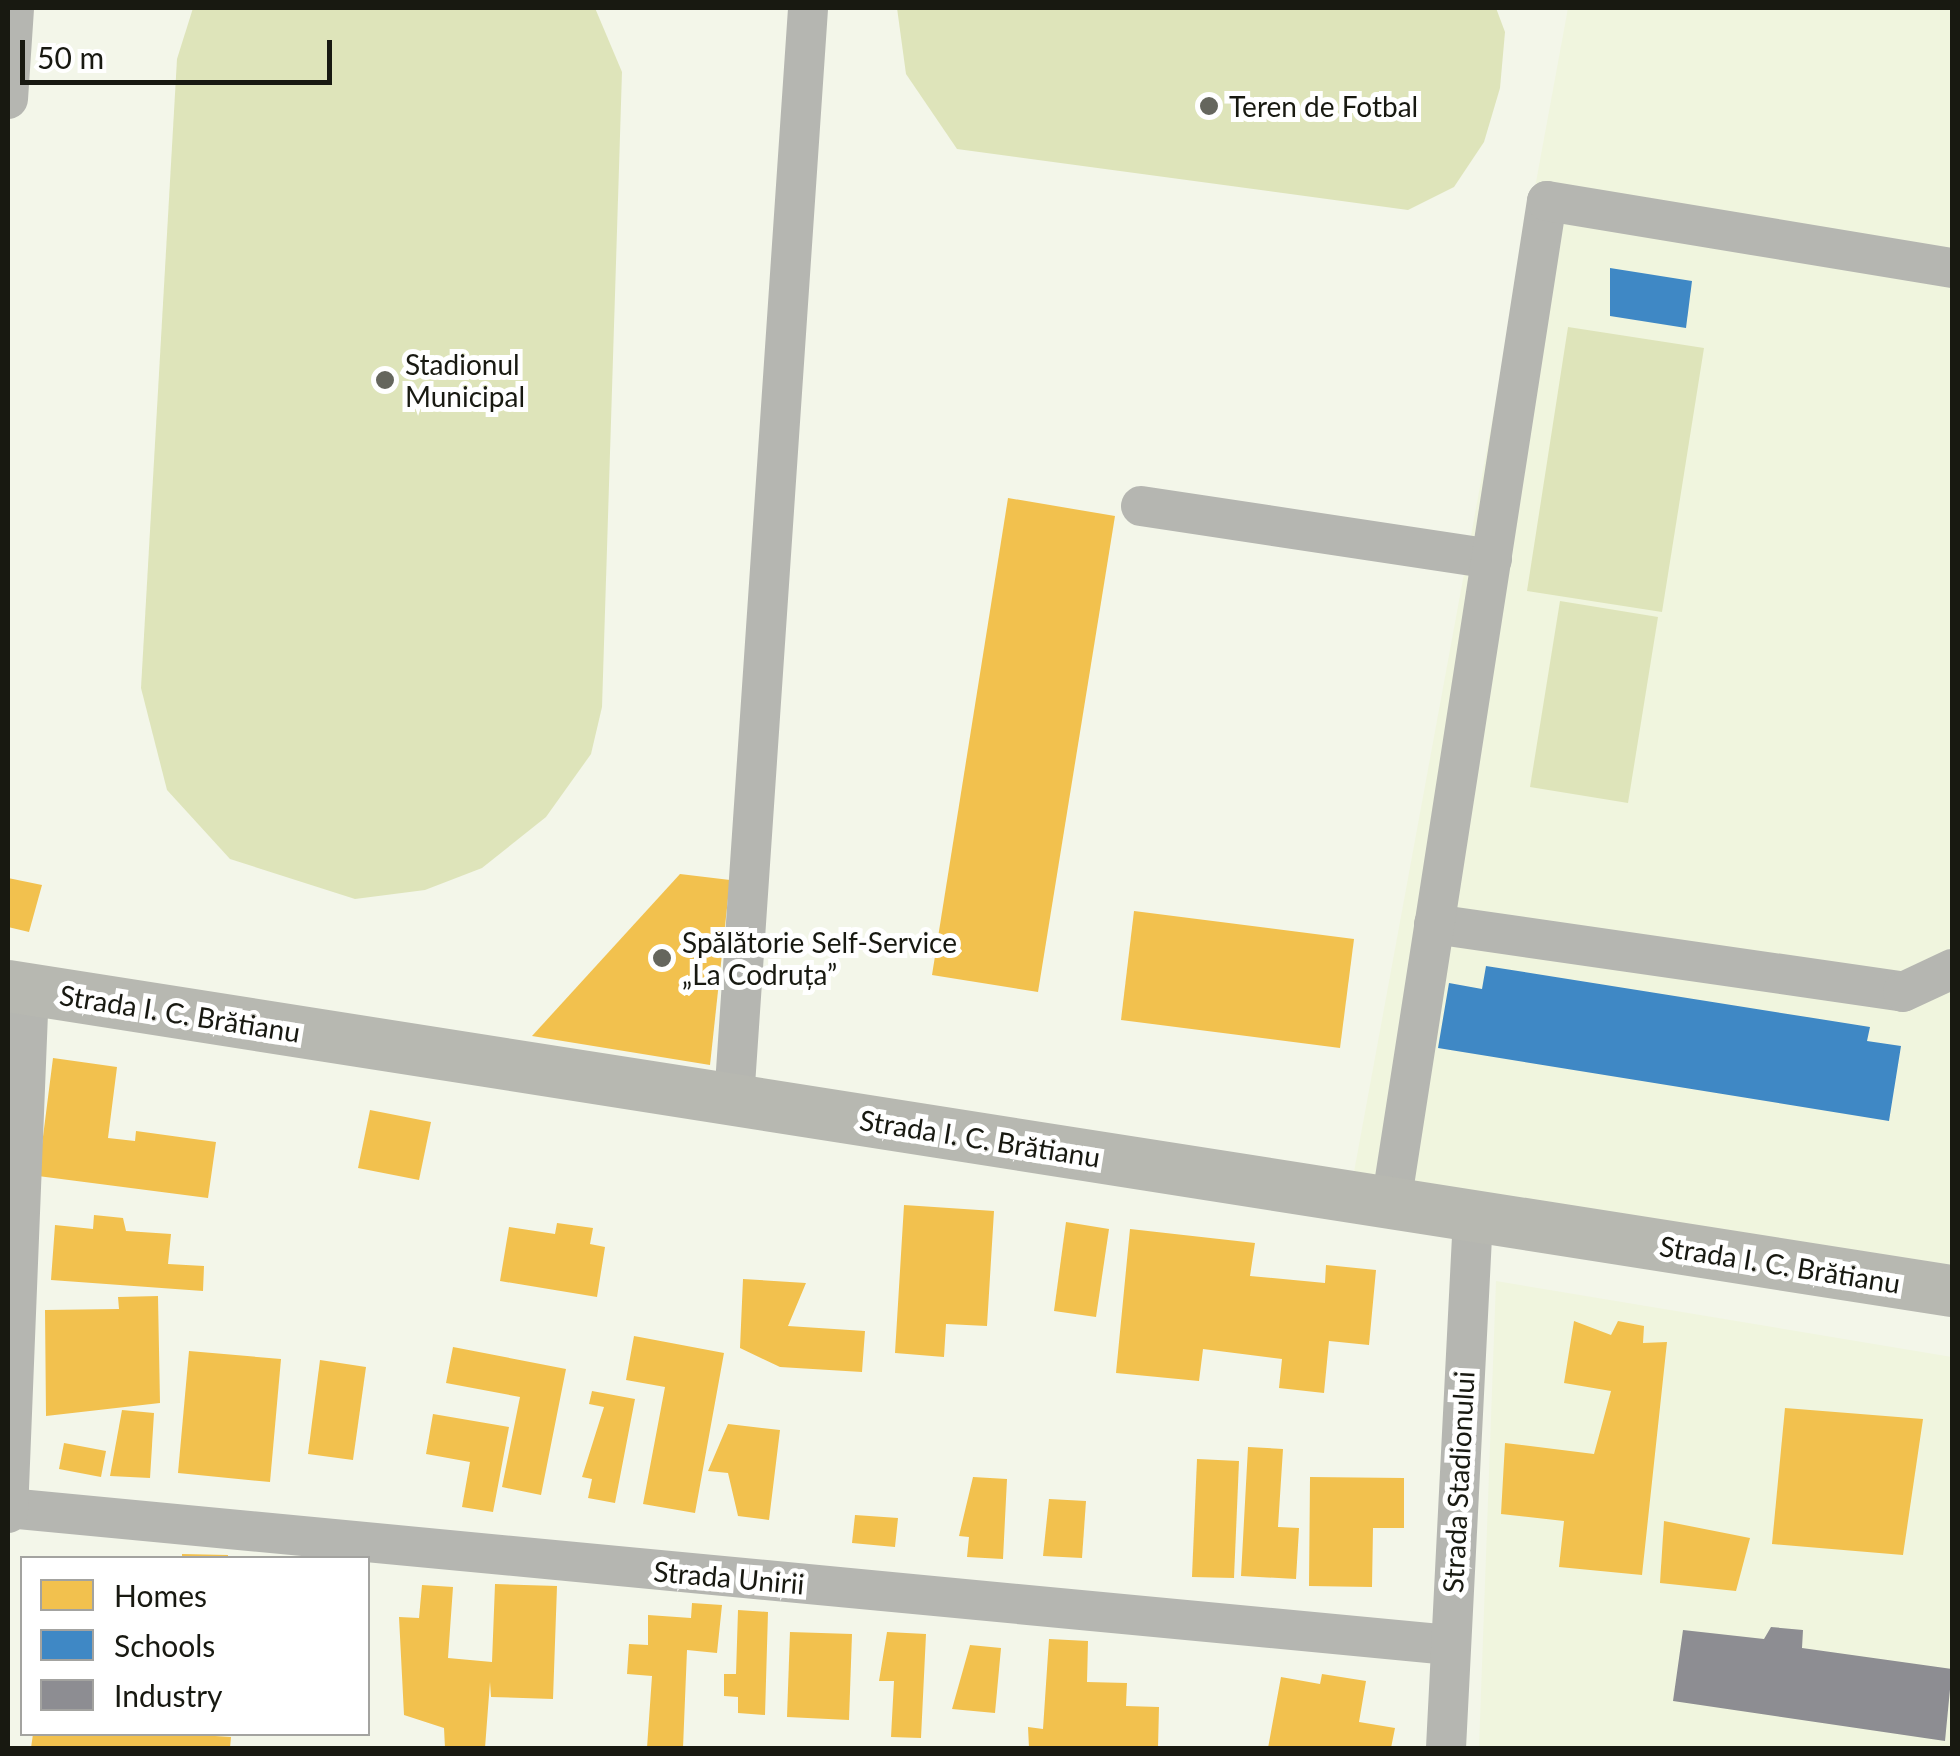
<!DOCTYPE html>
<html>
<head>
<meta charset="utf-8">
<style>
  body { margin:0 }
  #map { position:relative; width:1960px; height:1756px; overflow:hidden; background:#f3f6e9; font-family:Lato,sans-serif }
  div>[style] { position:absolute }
  .built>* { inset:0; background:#f0f5de }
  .green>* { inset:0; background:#dee4ba }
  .homes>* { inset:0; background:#f2c14e }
  .schools>* { inset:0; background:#3f88c5 }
  .industry>* { inset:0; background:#8d8d92 }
  .minor>* { height:40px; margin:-20px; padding:0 20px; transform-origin:20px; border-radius:20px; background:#b5b6b1 }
  .major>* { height:52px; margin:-26px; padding:0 26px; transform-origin:26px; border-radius:26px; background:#b7b8b1 }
  .dots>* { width:28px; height:28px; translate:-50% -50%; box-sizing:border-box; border:5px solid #fff; border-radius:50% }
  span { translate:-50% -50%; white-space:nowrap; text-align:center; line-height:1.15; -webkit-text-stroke:10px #fff; paint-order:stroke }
  .poi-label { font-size:28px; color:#181911 }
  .left { translate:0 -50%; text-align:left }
  .street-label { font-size:28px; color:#181911 }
  .frame { position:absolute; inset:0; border:10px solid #181911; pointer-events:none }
  .legend { position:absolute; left:20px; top:1556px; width:350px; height:180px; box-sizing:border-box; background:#fff; border:2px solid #a3a3a0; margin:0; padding:12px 18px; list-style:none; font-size:30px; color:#181911 }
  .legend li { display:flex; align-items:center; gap:20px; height:50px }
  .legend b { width:50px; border:2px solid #a3a3a0 }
  .scale { position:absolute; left:20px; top:40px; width:312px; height:45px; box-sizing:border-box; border:5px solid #181911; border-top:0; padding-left:12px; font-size:30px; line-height:35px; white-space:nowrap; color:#181911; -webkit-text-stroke:8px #fff; paint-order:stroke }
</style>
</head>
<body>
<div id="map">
  <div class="built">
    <i style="clip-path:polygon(1568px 8px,1952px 8px,1952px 1265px,1354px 1172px)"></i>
    <i style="clip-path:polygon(1496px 1281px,1952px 1357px,1952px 1748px,1479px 1748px)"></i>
  </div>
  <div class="green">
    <i style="clip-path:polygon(193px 8px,595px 8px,622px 72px,602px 707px,591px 754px,546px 817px,482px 868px,425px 890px,355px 899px,230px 859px,167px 790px,141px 688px,177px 59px)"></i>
    <i style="clip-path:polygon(897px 8px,1496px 8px,1505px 32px,1500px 88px,1484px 142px,1454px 187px,1408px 210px,957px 149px,906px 74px)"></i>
    <i style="clip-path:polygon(1568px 327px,1704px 348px,1662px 612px,1527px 591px)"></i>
    <i style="clip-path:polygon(1560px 601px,1658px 617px,1628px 803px,1530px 787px)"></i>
  </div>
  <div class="homes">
    <i style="clip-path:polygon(1008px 498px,1115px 516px,1038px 992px,932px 975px)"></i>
    <i style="clip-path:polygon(680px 874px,730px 880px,710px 1065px,532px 1036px)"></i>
    <i style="clip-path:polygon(8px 878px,42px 885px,29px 932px,8px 927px)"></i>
    <i style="clip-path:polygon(1134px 911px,1354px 939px,1340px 1048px,1121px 1020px)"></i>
    <i style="clip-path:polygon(53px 1058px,117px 1067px,108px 1138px,135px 1141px,136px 1131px,216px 1142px,208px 1198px,38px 1176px)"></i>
    <i style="clip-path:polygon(370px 1110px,431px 1122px,419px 1180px,358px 1168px)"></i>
    <i style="clip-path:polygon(904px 1205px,994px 1211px,987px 1326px,946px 1324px,944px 1357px,895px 1353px)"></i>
    <i style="clip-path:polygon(94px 1215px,123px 1218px,126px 1231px,171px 1234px,168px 1264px,204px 1266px,203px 1291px,51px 1280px,55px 1225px,93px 1229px)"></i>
    <i style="clip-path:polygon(1066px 1222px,1109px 1229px,1096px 1317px,1054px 1311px)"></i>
    <i style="clip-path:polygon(557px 1223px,593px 1228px,590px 1244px,605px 1247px,597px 1297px,500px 1281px,509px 1227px,555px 1234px)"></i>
    <i style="clip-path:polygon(1130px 1229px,1255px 1243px,1250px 1276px,1325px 1283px,1326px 1265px,1376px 1270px,1369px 1345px,1329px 1341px,1324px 1393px,1279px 1388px,1282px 1359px,1203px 1349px,1199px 1381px,1116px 1373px)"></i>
    <i style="clip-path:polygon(743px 1279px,806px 1283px,788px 1326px,865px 1331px,862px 1372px,780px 1367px,740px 1348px)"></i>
    <i style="clip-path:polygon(158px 1296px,160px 1403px,46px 1416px,45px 1310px,119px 1309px,118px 1297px)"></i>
    <i style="clip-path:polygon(1574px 1321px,1611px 1335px,1618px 1321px,1644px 1326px,1643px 1343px,1667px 1342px,1642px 1575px,1559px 1567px,1564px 1521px,1501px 1514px,1505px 1443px,1594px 1454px,1611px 1391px,1564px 1383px)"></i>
    <i style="clip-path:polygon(634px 1336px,724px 1353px,695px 1513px,643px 1504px,665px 1387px,626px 1380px)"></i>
    <i style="clip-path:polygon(453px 1347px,566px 1369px,541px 1495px,502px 1487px,520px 1397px,446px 1383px)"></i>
    <i style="clip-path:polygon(189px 1351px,281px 1359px,270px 1482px,178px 1473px)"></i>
    <i style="clip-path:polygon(320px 1360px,366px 1367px,353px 1460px,308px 1454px)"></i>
    <i style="clip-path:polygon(592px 1391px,635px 1399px,615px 1503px,588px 1498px,592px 1479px,582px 1477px,604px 1407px,589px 1404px)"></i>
    <i style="clip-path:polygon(1785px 1408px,1923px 1419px,1903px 1555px,1772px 1544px)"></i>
    <i style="clip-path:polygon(122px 1410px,154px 1413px,150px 1478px,110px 1476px)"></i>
    <i style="clip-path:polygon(433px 1414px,509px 1427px,493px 1512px,462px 1507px,470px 1462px,426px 1454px)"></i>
    <i style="clip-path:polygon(728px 1424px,780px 1430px,769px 1520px,738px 1516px,728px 1473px,708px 1471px)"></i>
    <i style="clip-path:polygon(64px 1443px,106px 1451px,101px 1477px,59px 1469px)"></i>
    <i style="clip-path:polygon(1248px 1447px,1283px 1449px,1278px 1527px,1299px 1528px,1296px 1579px,1241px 1576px)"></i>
    <i style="clip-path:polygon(1197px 1459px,1239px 1461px,1234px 1578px,1192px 1577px)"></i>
    <i style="clip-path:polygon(973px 1477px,1007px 1479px,1003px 1559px,967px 1557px,969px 1537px,959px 1536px)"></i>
    <i style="clip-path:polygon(1310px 1477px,1404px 1478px,1404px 1528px,1373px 1528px,1372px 1587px,1309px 1586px)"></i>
    <i style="clip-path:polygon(1049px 1499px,1086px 1501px,1082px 1558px,1043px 1556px)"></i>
    <i style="clip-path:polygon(855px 1515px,898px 1518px,895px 1547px,852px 1543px)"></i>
    <i style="clip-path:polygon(1664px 1521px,1750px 1538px,1736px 1591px,1660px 1583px)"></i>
    <i style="clip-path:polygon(182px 1554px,228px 1555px,228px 1558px,182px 1558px)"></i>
    <i style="clip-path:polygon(495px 1584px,557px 1586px,553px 1699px,491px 1697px,490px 1682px,485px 1748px,445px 1748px,444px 1728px,404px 1715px,399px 1617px,419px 1618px,422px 1585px,453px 1587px,448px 1658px,492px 1662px)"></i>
    <i style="clip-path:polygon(692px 1603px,722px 1605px,717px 1653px,687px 1650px,683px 1748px,647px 1748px,652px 1676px,627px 1674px,629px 1644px,648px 1645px,648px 1615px,691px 1618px)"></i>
    <i style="clip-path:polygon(738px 1610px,768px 1612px,765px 1715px,738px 1713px,738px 1697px,724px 1696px,724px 1674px,736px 1674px)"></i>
    <i style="clip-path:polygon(790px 1632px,852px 1634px,849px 1720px,787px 1717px)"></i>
    <i style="clip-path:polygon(887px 1632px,926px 1634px,921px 1738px,891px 1737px,894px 1681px,879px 1681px)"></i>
    <i style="clip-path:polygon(1049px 1639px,1088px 1641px,1087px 1682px,1127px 1683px,1126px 1706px,1159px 1707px,1158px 1748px,1029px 1748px,1028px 1727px,1043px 1729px)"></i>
    <i style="clip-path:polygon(970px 1645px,1001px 1648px,995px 1713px,952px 1709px)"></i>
    <i style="clip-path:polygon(1322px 1674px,1366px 1681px,1359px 1722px,1395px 1728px,1391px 1748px,1268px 1748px,1281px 1677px,1320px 1684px)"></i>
    <i style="clip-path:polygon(33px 1734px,183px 1734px,231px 1737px,230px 1748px,31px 1748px)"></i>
  </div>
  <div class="schools">
    <i style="clip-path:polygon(1610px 268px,1692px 281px,1686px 328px,1610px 316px)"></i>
    <i style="clip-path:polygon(1486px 966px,1870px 1027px,1867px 1041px,1901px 1046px,1889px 1121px,1438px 1048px,1449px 983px,1482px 989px)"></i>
  </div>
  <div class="industry">
    <i style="clip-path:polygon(1771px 1627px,1803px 1630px,1802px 1648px,1952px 1669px,1945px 1741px,1673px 1701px,1683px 1630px,1764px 1639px)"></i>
  </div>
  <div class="minor">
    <i style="left:8px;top:99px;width:91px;rotate:-86.2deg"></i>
    <i style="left:1141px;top:506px;width:355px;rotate:8.6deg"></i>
    <i style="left:1434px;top:924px;width:474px;rotate:8.2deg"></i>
    <i style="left:1903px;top:992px;width:54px;rotate:-25.1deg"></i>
    <i style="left:734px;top:1100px;width:1095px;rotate:-86.12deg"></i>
    <i style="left:1391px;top:1204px;width:1015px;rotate:-81.16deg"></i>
    <i style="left:1547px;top:201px;width:411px;rotate:9.4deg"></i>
    <i style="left:8px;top:1508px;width:1448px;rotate:5.43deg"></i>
    <i style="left:8px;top:1513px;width:524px;rotate:-87.71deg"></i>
    <i style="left:1446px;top:1748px;width:533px;rotate:-87.09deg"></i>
  </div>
  <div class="major">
    <i style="left:8px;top:986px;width:1968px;rotate:8.92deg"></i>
  </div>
  <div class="dots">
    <i style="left:1209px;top:106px;background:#65665d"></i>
    <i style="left:385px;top:380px;background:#65665d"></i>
    <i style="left:662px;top:958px;background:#65665d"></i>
  </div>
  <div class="poi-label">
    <span class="left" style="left:1229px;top:106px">Teren de Fotbal</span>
    <span class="left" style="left:405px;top:380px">Stadionul<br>Municipal</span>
    <span class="left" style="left:682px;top:958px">Spălătorie Self-Service<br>„La Codruța”</span>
  </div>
  <div class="street-label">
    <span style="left:180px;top:1013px;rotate:9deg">Strada I. C. Brătianu</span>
    <span style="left:980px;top:1138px;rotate:9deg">Strada I. C. Brătianu</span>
    <span style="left:1780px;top:1264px;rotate:9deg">Strada I. C. Brătianu</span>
    <span style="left:1458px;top:1482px;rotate:-87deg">Strada Stadionului</span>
    <span style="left:729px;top:1577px;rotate:5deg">Strada Unirii</span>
  </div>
  <div class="frame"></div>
  <ul class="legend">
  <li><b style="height:28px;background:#f2c14e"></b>Homes</li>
  <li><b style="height:28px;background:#3f88c5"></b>Schools</li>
  <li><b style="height:28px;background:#8d8d92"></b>Industry</li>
  </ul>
  <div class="scale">50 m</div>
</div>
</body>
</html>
